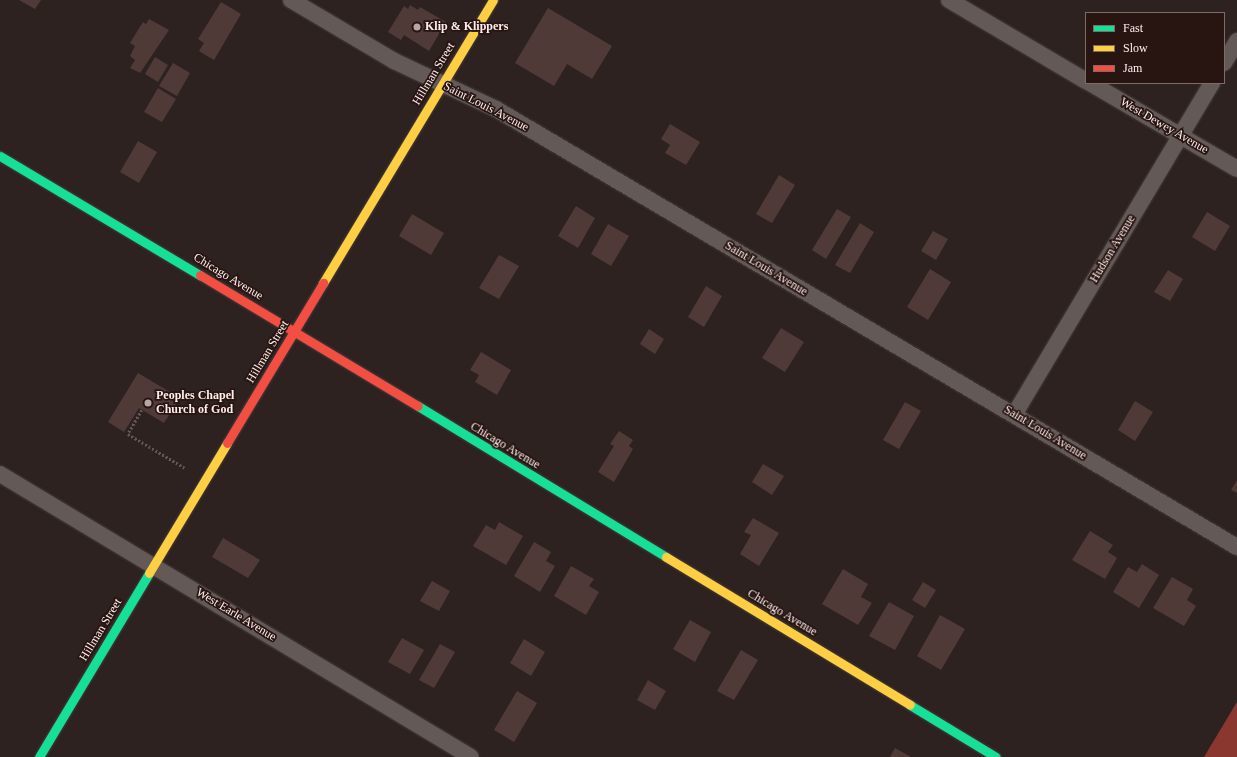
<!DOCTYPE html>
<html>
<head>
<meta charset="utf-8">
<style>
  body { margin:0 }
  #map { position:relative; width:1237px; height:757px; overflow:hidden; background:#2d2220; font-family:Georgia,serif }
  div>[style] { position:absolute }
  .forest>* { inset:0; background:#8a382f }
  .building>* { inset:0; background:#503a38 }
  .path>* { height:2.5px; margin-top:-1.25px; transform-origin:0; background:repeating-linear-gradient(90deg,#625957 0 2px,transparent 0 4px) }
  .roads { filter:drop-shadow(0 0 1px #473d3c) drop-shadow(0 0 1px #473d3c) }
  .street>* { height:16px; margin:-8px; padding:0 8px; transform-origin:8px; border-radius:8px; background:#635a58 }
  .fast>* { height:9px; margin:-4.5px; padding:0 4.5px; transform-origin:4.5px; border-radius:4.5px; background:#16e098 }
  .slow>* { height:9px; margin:-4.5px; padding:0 4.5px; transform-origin:4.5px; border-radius:4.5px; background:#ffcf43 }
  .jam>* { height:9px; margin:-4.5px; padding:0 4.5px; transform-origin:4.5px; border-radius:4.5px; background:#f24e42 }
  .dots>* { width:11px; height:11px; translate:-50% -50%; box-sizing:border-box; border:2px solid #281512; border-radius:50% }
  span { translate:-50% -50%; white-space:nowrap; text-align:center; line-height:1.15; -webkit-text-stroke:3.5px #281512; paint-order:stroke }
  .poi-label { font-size:12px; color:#fdeeec; font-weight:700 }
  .left { translate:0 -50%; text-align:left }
  .street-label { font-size:12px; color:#fdeeec }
  .legend { position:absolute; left:1085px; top:12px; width:140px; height:72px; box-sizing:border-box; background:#281512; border:1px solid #7d6c69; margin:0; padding:5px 7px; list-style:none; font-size:12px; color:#fdeeec }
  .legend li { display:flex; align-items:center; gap:8px; height:20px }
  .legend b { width:20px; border:1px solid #7d6c69 }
</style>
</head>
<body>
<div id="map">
  <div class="forest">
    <i style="clip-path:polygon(1237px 702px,1237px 757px,1204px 757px)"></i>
  </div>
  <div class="building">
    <i style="clip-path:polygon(19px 0,41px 0,35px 9px)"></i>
    <i style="clip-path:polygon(221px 2px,241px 14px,214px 60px,199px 51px,204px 43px,198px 39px)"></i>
    <i style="clip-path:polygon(410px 5px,418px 10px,420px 7px,446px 22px,429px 51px,404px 35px,401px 40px,388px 32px,404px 6px,408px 9px)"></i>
    <i style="clip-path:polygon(548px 8px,612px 46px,592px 79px,567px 64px,554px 86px,515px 63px)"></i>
    <i style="clip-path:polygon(149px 19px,169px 30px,140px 73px,130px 68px,135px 60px,130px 56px,135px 46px,130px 43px,143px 22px,146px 24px)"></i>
    <i style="clip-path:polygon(155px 57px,168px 65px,158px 82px,145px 74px)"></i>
    <i style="clip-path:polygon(173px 63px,190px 73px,177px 96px,159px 86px)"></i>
    <i style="clip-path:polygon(158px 88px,176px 99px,162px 122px,144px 112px)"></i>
    <i style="clip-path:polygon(670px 124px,700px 142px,686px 165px,665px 153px,670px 145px,661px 139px)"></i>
    <i style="clip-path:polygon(138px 141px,157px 152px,139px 183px,120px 172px)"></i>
    <i style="clip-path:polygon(779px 175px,795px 185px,772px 223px,756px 214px)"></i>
    <i style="clip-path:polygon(576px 206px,595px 218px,578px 248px,558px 236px)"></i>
    <i style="clip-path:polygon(837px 209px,851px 217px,826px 259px,812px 250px)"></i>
    <i style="clip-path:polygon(1207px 212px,1230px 226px,1215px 251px,1192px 237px)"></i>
    <i style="clip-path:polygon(412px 214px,444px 233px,431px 255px,399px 236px)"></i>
    <i style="clip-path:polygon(860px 223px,874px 232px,850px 273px,835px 265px)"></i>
    <i style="clip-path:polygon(608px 224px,629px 236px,611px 266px,591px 254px)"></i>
    <i style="clip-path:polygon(933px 231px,948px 239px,936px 260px,921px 251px)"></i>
    <i style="clip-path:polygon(499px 255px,519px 266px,499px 299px,479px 288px)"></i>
    <i style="clip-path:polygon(930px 269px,951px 282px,928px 320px,907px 307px)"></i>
    <i style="clip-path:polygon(1168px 270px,1183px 279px,1170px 301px,1154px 292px)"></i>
    <i style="clip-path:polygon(706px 286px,722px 296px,704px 327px,688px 317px)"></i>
    <i style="clip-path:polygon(781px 328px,804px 342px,785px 372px,762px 358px)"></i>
    <i style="clip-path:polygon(649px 329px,664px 339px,655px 354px,640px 344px)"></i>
    <i style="clip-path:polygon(481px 352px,511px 370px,497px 395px,475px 382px,479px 375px,470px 370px)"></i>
    <i style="clip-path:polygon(138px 373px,180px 398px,164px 423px,139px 408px,124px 432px,108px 422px)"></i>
    <i style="clip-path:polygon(1135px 401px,1153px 412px,1135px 441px,1118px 430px)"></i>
    <i style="clip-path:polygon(905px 402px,921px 411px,899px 449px,883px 440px)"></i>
    <i style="clip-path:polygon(619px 431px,633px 440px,629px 446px,633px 449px,614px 482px,598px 472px,614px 446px,610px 444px)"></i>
    <i style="clip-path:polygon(763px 464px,784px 476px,772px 495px,752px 482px)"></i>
    <i style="clip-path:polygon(1237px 480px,1237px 493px,1231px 490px)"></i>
    <i style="clip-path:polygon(753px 518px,779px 533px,759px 566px,740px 554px,751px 535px,744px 532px)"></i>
    <i style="clip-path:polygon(499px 522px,523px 536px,506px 565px,473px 546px,486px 525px,495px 530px)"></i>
    <i style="clip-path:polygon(1090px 531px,1113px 545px,1108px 552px,1117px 558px,1105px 579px,1072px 560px)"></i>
    <i style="clip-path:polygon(223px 538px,260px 560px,248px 578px,212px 557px)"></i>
    <i style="clip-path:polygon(534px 542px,551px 552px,546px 561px,555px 566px,540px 592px,514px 576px)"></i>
    <i style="clip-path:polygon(1142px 564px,1159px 575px,1139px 608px,1113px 592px,1128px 567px,1137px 572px)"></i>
    <i style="clip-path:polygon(571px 566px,594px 579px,589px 586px,599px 592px,586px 615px,554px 596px)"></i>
    <i style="clip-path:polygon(843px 569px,868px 584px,861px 597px,872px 603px,858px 625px,822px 604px)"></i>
    <i style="clip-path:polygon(1172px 577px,1193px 589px,1187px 600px,1196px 606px,1184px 626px,1153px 608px)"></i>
    <i style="clip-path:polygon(432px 581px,450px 591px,439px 611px,420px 601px)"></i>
    <i style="clip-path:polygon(923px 582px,936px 590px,925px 608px,912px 600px)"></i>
    <i style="clip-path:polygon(889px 602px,914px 616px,895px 650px,869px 636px)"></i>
    <i style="clip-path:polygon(940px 615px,965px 629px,941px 670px,917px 656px)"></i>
    <i style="clip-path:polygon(690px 620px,711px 632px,695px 662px,673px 649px)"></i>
    <i style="clip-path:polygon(402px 638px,424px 650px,410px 674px,388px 662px)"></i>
    <i style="clip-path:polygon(524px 639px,545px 652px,531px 676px,510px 663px)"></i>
    <i style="clip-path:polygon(440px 644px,455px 652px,434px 688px,419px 680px)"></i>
    <i style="clip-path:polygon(741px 650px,758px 660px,734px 700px,717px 691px)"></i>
    <i style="clip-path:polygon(648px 680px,666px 691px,655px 710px,637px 700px)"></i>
    <i style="clip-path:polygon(517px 691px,537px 703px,514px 742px,494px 730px)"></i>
    <i style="clip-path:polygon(895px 748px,911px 757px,890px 757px)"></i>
  </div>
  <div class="path">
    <i style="left:142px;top:410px;width:28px;rotate:120deg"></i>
    <i style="left:128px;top:434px;width:66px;rotate:30.8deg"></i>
  </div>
  <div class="roads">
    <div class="street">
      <i style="left:291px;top:0;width:120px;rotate:30.6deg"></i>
      <i style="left:394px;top:61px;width:113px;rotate:25.2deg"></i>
      <i style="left:496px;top:109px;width:861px;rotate:30.59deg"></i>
      <i style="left:949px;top:0;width:159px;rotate:30.6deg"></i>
      <i style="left:1224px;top:63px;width:26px;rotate:-59deg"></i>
      <i style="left:1090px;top:83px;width:170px;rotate:30.3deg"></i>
      <i style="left:1014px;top:415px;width:387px;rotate:-59.2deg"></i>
      <i style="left:0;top:474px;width:549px;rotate:31deg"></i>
    </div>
    <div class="fast">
      <i style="left:0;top:156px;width:233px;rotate:30.8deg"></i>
      <i style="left:418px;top:406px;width:290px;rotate:31.3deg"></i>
      <i style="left:910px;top:705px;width:100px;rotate:31.2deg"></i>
      <i style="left:39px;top:757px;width:214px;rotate:-59.1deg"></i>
    </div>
    <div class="slow">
      <i style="left:323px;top:283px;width:330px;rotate:-59deg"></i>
      <i style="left:666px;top:557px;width:285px;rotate:31.2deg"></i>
      <i style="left:149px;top:573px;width:152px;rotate:-59deg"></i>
    </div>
    <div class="jam">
      <i style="left:200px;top:275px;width:254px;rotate:31deg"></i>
      <i style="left:227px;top:443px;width:187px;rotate:-59deg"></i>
    </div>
  </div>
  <div class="dots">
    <i style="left:417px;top:27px;background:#b4a7a5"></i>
    <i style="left:148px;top:403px;background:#b4a7a5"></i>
  </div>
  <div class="poi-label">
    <span class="left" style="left:425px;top:27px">Klip &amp; Klippers</span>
    <span class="left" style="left:156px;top:403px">Peoples Chapel<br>Church of God</span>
  </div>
  <div class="street-label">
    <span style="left:434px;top:74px;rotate:-59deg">Hillman Street</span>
    <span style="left:486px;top:107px;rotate:27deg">Saint Louis Avenue</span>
    <span style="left:1164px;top:126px;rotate:30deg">West Dewey Avenue</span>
    <span style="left:1113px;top:249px;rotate:-59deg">Hudson Avenue</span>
    <span style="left:766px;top:269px;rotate:31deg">Saint Louis Avenue</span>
    <span style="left:228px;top:277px;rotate:31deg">Chicago Avenue</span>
    <span style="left:268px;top:352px;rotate:-59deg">Hillman Street</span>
    <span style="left:1045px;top:433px;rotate:31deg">Saint Louis Avenue</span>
    <span style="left:505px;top:446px;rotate:31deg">Chicago Avenue</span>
    <span style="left:782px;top:613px;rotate:31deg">Chicago Avenue</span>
    <span style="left:236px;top:615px;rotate:31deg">West Earle Avenue</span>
    <span style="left:101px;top:630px;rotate:-59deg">Hillman Street</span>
  </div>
  <ul class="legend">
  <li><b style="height:5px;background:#16e098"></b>Fast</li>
  <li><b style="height:5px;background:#ffcf43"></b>Slow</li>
  <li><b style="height:5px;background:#f24e42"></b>Jam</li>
  </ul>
</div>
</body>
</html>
